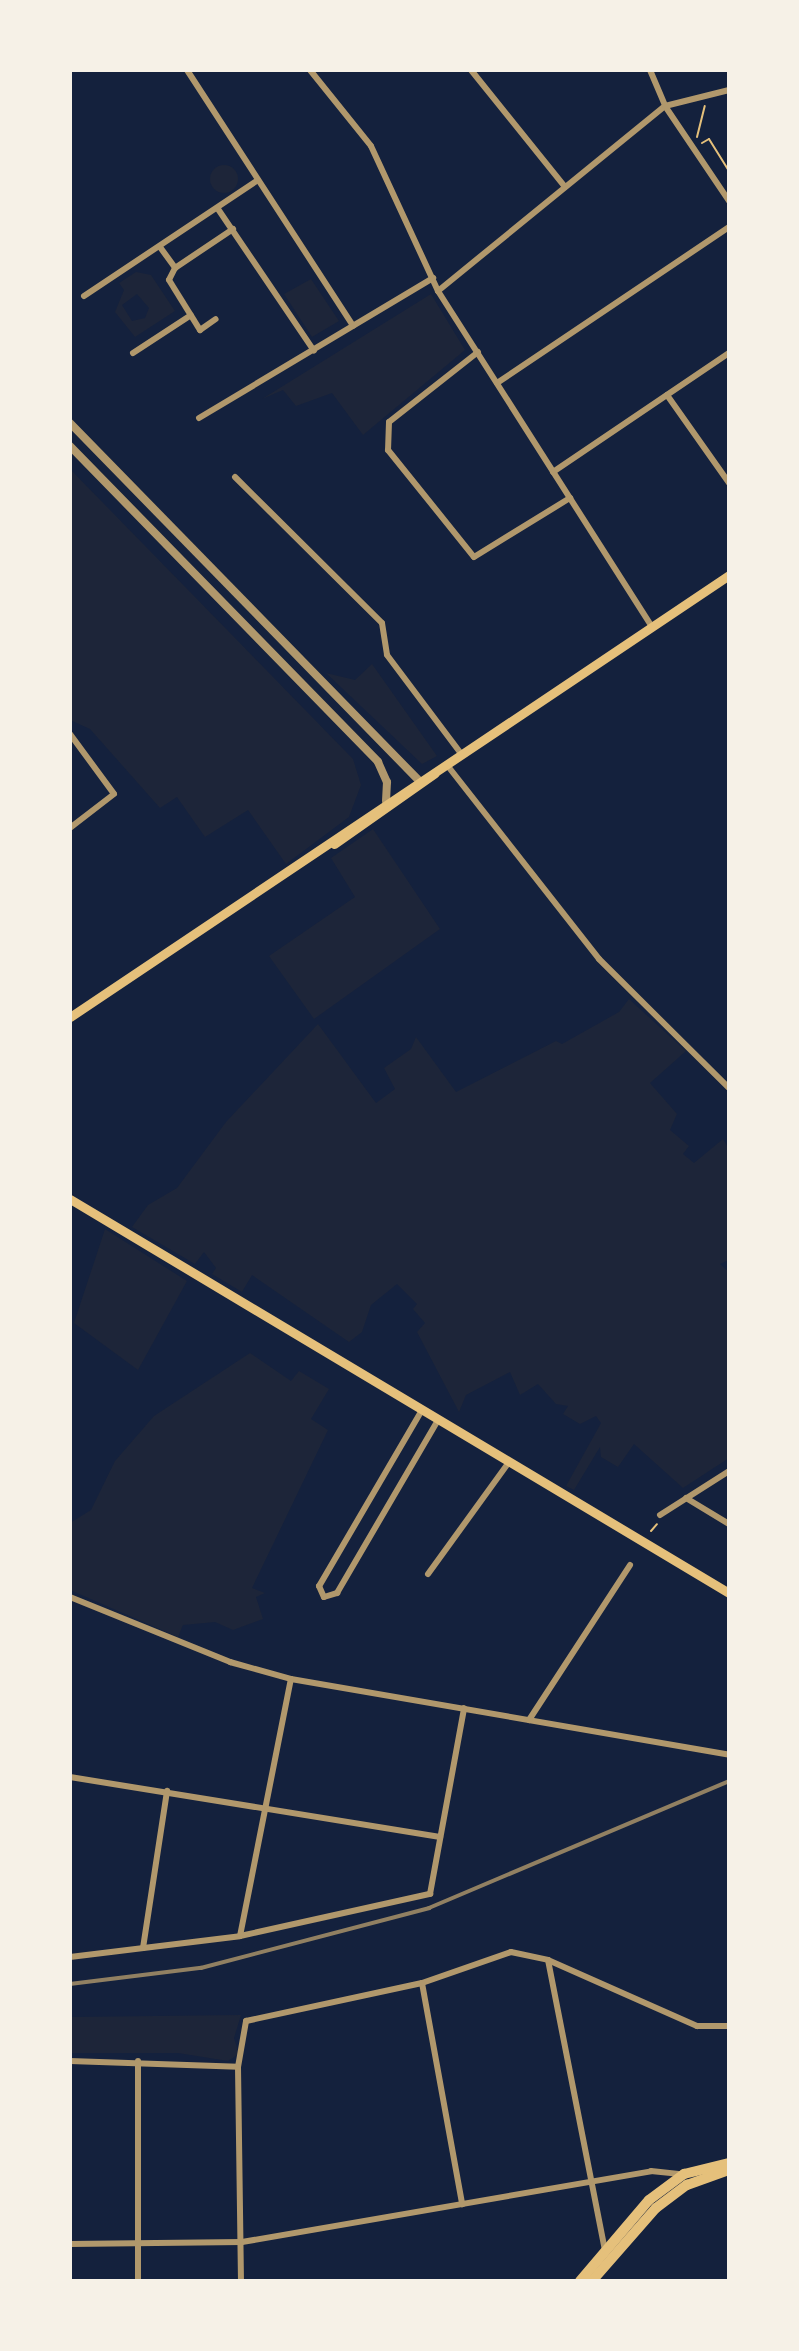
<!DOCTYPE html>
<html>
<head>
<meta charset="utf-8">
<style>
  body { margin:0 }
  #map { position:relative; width:799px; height:2351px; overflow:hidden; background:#14213d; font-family:Inter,sans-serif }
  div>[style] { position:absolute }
  .green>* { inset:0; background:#1d2539 }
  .round { border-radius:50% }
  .path>* { height:2px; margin:-1px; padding:0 1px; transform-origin:1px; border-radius:1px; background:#e5c07b }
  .minor>* { height:6px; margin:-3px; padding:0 3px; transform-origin:3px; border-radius:3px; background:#b1986c }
  .tertiary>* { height:8px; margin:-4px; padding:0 4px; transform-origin:4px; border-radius:4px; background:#b1986c }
  .secondary>* { height:9px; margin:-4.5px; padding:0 4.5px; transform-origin:4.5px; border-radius:4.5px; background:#e5c07b }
  .primary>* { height:10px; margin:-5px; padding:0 5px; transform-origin:5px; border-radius:5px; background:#e5c07b }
  .rail>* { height:3.5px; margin:-1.75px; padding:0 1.75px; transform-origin:1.75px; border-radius:1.75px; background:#918062 }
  span { translate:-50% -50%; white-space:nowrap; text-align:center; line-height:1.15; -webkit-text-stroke:7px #f6f1e7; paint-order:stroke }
  .frame { position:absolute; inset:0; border:72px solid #f6f1e7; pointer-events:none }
</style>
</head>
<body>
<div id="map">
  <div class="green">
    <i class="round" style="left:210px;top:165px;width:28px;height:28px"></i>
    <i style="clip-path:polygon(evenodd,136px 272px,151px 275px,175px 311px,135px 337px,115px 312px,124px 290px,119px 283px,136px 272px,137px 294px,149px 308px,145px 318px,132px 321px,122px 305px,137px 294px)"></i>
    <i style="clip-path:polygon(311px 279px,339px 321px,312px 337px,284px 294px)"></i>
    <i style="clip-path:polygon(431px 294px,465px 350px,363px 435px,332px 393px,296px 406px,283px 390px,262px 399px)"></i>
    <i style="clip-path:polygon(70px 469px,353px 759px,361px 785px,349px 817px,286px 864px,248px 810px,205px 837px,177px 797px,160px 808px,90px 729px,70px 720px)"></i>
    <i style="clip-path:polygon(372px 664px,437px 756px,422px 764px,326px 673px,355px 680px)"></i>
    <i style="clip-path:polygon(373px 829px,440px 929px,314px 1019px,269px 956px,355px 897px,331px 858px)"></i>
    <i style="clip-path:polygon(629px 999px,686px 1051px,650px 1083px,677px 1114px,670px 1130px,689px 1146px,683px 1154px,694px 1163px,723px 1139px,729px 1149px,729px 1260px,720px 1264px,729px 1272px,729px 1458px,683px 1488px,634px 1444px,618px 1467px,601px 1457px,600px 1447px,574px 1490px,566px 1486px,601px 1423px,596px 1416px,580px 1424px,563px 1414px,568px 1406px,556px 1404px,538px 1384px,520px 1395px,510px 1372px,466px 1395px,459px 1412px,417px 1332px,425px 1323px,413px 1309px,417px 1304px,397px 1284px,371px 1305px,362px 1332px,349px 1342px,252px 1275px,242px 1292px,212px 1274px,216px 1268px,204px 1252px,195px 1264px,132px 1227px,148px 1205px,177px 1188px,226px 1122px,318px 1024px,376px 1103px,395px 1089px,384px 1068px,411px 1049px,416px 1037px,456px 1092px,556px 1041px,562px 1044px,619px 1012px)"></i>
    <i style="clip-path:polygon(105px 1229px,187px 1281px,138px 1370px,74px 1323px)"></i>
    <i style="clip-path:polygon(250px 1353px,291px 1381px,299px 1371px,329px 1389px,311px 1419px,328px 1430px,252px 1588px,265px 1593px,256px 1597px,263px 1619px,233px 1630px,215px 1622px,183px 1625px,178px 1637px,70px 1590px,70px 1523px,91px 1510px,115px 1461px,154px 1416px)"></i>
    <i style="clip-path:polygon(241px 2015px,234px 2038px,239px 2054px,228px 2061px,178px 2053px,70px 2053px,70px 2017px)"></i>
  </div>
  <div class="path">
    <i style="left:697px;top:137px;width:32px;rotate:-76deg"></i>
    <i style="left:702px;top:143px;width:8px;rotate:-30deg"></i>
    <i style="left:709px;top:139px;width:38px;rotate:58deg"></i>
    <i style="left:651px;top:1531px;width:9px;rotate:-49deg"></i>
  </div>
  <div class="minor">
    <i style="left:187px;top:70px;width:305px;rotate:57deg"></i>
    <i style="left:310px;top:70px;width:97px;rotate:51.2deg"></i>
    <i style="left:371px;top:146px;width:160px;rotate:65.2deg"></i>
    <i style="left:438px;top:291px;width:398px;rotate:57.5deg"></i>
    <i style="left:471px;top:70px;width:150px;rotate:51.2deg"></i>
    <i style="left:650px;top:70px;width:39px;rotate:67deg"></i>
    <i style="left:665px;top:106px;width:115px;rotate:56deg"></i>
    <i style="left:218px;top:209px;width:171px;rotate:55.9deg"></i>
    <i style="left:160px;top:247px;width:26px;rotate:54deg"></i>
    <i style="left:175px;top:268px;width:13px;rotate:117deg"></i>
    <i style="left:169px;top:280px;width:59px;rotate:58.2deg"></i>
    <i style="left:200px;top:330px;width:19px;rotate:-35deg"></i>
    <i style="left:175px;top:268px;width:70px;rotate:-33.9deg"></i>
    <i style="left:438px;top:291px;width:293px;rotate:-39.2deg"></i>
    <i style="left:665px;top:106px;width:66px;rotate:-14deg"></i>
    <i style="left:84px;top:296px;width:209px;rotate:-33.7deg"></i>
    <i style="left:478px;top:352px;width:113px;rotate:141.8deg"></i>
    <i style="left:389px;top:422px;width:28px;rotate:92deg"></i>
    <i style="left:388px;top:450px;width:137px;rotate:51.2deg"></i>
    <i style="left:474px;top:557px;width:113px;rotate:-31.6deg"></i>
    <i style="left:133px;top:353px;width:69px;rotate:-33.2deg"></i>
    <i style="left:497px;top:383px;width:280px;rotate:-33.9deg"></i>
    <i style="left:667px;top:395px;width:108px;rotate:54.8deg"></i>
    <i style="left:199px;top:418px;width:273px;rotate:-30.9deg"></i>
    <i style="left:553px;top:472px;width:212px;rotate:-34.1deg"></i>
    <i style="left:235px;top:477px;width:207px;rotate:44.8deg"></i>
    <i style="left:382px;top:623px;width:32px;rotate:81deg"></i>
    <i style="left:387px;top:655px;width:125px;rotate:53.1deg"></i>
    <i style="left:70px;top:734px;width:74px;rotate:53.7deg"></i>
    <i style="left:114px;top:794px;width:56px;rotate:142.3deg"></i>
    <i style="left:447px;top:765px;width:246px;rotate:51.9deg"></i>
    <i style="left:599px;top:959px;width:183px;rotate:44.8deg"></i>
    <i style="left:422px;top:1410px;width:204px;rotate:120.3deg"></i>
    <i style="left:319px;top:1586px;width:12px;rotate:66deg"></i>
    <i style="left:324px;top:1597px;width:14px;rotate:-17deg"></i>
    <i style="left:337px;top:1593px;width:200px;rotate:-59.7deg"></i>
    <i style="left:686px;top:1498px;width:50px;rotate:31.2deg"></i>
    <i style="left:660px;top:1515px;width:82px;rotate:-32.5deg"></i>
    <i style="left:428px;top:1574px;width:138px;rotate:-54.1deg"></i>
    <i style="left:70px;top:1597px;width:173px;rotate:22.1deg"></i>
    <i style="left:230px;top:1662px;width:63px;rotate:15.6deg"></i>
    <i style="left:291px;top:1679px;width:445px;rotate:9.8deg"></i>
    <i style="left:529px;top:1720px;width:185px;rotate:-56.9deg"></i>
    <i style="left:70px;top:1777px;width:375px;rotate:9.2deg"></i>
    <i style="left:240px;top:1936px;width:262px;rotate:-78.8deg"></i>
    <i style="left:143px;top:1948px;width:159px;rotate:-81.3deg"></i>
    <i style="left:70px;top:1957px;width:171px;rotate:-7deg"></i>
    <i style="left:240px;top:1936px;width:195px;rotate:-12.5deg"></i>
    <i style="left:430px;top:1894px;width:189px;rotate:-79.6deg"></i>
    <i style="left:548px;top:1960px;width:296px;rotate:78.9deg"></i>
    <i style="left:422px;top:1983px;width:225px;rotate:79.7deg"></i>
    <i style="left:70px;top:2061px;width:168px;rotate:2deg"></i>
    <i style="left:138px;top:2061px;width:220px;rotate:90deg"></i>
    <i style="left:238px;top:2067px;width:47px;rotate:-80.1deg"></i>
    <i style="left:246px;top:2021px;width:180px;rotate:-12.2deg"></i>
    <i style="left:422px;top:1983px;width:94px;rotate:-19.2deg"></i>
    <i style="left:511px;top:1952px;width:38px;rotate:12deg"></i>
    <i style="left:548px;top:1960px;width:163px;rotate:23.9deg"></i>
    <i style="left:697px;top:2026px;width:32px"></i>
    <i style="left:238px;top:2067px;width:214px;rotate:89.2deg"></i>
    <i style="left:70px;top:2244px;width:172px;rotate:-0.7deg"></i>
    <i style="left:242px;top:2242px;width:415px;rotate:-9.8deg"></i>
    <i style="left:651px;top:2171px;width:30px;rotate:6deg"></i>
  </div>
  <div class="tertiary">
    <i style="left:70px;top:423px;width:498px;rotate:45.7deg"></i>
    <i style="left:70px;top:446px;width:441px;rotate:45.7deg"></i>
    <i style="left:378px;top:762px;width:22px;rotate:66deg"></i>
    <i style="left:387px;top:782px;width:19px;rotate:93deg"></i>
  </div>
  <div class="secondary">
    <i style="left:334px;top:844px;width:123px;rotate:-35.1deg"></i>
    <i style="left:70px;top:1017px;width:794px;rotate:-33.85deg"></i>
    <i style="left:70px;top:1199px;width:768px;rotate:30.87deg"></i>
  </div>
  <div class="primary">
    <i style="left:580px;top:2281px;width:106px;rotate:-49.6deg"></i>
    <i style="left:649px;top:2200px;width:44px;rotate:-36.6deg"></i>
    <i style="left:684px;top:2174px;width:46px;rotate:-13.7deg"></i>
    <i style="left:592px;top:2281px;width:97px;rotate:-48.8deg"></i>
    <i style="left:656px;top:2208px;width:39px;rotate:-37deg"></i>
    <i style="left:687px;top:2185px;width:45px;rotate:-19.7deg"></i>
  </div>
  <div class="rail">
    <i style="left:70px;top:1984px;width:132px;rotate:-7deg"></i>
    <i style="left:201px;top:1968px;width:236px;rotate:-14.7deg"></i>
    <i style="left:429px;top:1908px;width:326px;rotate:-22.9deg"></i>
  </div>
  <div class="frame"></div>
</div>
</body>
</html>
